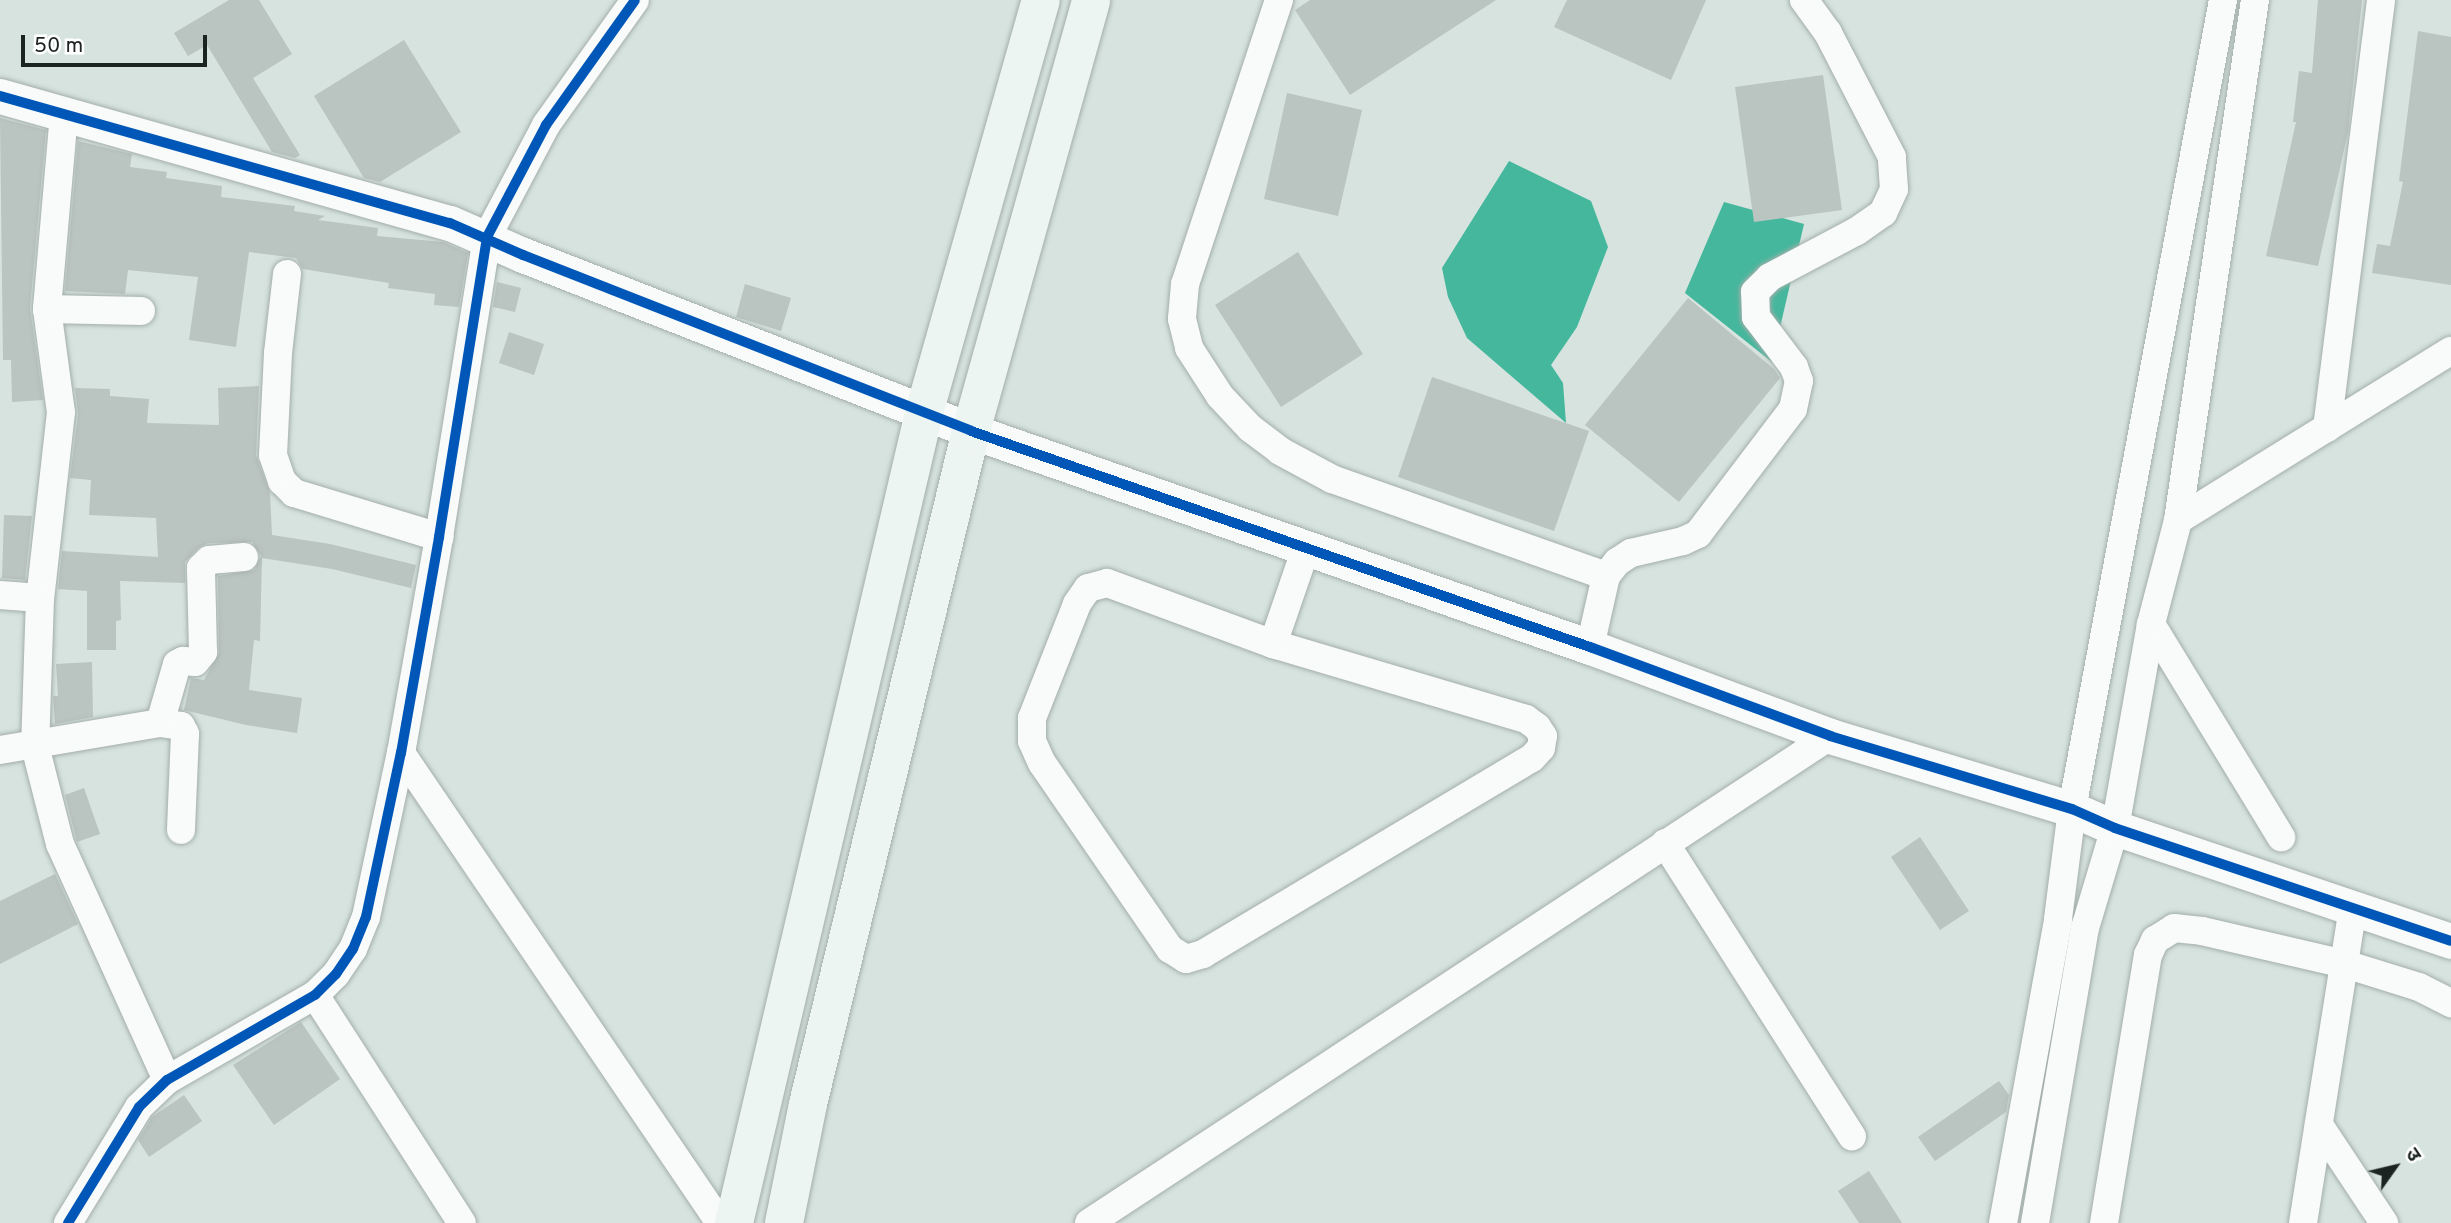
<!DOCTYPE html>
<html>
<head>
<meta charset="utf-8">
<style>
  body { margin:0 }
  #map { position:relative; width:2451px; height:1223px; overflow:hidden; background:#d6e3de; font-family:Overpass,"Noto Sans Devanagari",sans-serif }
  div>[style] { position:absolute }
  .water>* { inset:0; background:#45b79d }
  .building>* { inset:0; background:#bac4c0 }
  .roads { filter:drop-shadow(0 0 2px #a4aeaa) drop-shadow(0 0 2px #a4aeaa) }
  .minor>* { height:28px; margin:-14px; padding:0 14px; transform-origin:14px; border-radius:14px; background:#f9fbfa }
  .tertiary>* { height:35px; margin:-17.5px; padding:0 17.5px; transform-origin:17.5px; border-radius:17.5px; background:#f9fbfa }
  .secondary>* { height:38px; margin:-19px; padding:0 19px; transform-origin:19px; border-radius:19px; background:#edf5f2 }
  .cycleway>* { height:10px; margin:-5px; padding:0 5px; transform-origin:5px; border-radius:5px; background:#0057b8 }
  span { translate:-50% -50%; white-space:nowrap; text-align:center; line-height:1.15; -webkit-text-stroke:5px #fff; paint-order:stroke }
  .north { position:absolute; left:2360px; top:1132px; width:70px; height:70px; -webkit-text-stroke:5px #fff; paint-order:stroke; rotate:56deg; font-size:19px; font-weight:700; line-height:28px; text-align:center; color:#1b2421 }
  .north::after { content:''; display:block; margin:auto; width:24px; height:32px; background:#1b2421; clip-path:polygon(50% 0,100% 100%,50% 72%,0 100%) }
  .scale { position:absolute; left:21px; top:35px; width:186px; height:32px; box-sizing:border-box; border:4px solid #1b2421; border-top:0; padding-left:9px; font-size:21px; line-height:24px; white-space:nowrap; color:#1b2421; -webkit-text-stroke:5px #fff; paint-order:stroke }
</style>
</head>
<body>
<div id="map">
  <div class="water">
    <i style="clip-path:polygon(1509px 161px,1591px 201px,1608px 247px,1577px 327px,1551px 365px,1563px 383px,1566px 423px,1467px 338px,1448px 297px,1442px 268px)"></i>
    <i style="clip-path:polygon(1724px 202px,1804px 224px,1772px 362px,1685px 293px)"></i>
  </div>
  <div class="building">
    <i style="clip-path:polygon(229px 0,259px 0,292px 54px,253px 78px,300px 155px,295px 158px,272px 152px,207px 45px,188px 56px,174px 33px)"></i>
    <i style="clip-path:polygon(1310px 0,1496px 0,1350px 95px,1295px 10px)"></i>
    <i style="clip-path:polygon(1567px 0,1706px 0,1671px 80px,1554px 27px)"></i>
    <i style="clip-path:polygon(2318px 0,2362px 0,2348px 132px,2318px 266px,2266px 256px,2296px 122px,2293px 122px,2299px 71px,2312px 73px)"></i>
    <i style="clip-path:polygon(2418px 31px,2451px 37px,2451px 285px,2372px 273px,2377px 244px,2390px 246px,2403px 182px,2399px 181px)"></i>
    <i style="clip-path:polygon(404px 40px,461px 132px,380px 182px,364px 178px,314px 96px)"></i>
    <i style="clip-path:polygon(1823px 75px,1842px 210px,1754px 222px,1735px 87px)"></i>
    <i style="clip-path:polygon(1287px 93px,1362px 110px,1338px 216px,1264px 199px)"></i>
    <i style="clip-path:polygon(0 118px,46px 130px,30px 308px,43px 400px,12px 402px,11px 360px,3px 360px)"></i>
    <i style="clip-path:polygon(78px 141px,132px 154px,130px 167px,167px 172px,166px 178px,222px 186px,221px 197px,295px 206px,294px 211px,325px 216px,318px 220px,378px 228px,377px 236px,443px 242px,468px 253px,459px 307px,434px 305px,435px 294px,388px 288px,389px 283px,303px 269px,296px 258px,249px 252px,236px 347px,189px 340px,198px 277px,128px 270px,125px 294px,65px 291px)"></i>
    <i style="clip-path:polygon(1298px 252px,1363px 354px,1281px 407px,1215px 305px)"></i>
    <i style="clip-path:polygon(497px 282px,521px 288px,515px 312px,493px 307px)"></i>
    <i style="clip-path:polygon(745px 284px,791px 298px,781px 331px,736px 317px)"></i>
    <i style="clip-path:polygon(1688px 298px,1774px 369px,1780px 378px,1679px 502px,1585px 425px)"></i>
    <i style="clip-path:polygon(509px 332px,544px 344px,534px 375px,499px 363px)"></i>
    <i style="clip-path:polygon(1432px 377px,1589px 431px,1554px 531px,1398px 477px)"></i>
    <i style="clip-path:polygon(259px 386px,256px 455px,270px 493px,272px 535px,330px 544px,416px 565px,411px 588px,332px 569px,262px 558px,260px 641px,254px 640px,249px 690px,302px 698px,297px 733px,246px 725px,184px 710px,191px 678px,204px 680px,219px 653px,218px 576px,254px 570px,261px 556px,252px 542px,208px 543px,198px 548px,185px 562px,185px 583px,120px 581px,121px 620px,116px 621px,116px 650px,87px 650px,87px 591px,58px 589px,62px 551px,158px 557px,156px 518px,89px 515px,91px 480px,70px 478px,78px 414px,75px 388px,110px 389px,110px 396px,149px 399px,147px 423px,219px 425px,218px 388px)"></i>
    <i style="clip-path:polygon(4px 515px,32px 516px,25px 580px,2px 578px)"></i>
    <i style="clip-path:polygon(92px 662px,93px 717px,55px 724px,53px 696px,58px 696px,56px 664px)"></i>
    <i style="clip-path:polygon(84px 788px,100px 834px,77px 842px,65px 795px)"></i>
    <i style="clip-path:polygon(1920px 837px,1969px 911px,1940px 930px,1891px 857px)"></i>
    <i style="clip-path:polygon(55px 874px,78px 924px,0 964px,0 901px)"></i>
    <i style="clip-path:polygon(301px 1022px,340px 1079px,274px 1125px,233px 1065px)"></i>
    <i style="clip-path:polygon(1999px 1081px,2009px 1095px,2006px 1112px,1935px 1161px,1918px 1137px)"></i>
    <i style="clip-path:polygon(184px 1095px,202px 1121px,149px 1157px,138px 1140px,152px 1117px)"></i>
    <i style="clip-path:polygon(1869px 1171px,1902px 1223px,1859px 1223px,1838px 1191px)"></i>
  </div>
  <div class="roads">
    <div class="minor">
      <i style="left:1279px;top:0;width:299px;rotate:108.3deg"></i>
      <i style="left:1185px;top:284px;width:35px;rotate:95deg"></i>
      <i style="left:1182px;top:319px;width:30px;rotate:76deg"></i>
      <i style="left:1189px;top:348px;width:57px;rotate:57.1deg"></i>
      <i style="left:1220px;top:396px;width:44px;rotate:46.8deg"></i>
      <i style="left:1250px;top:428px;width:38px;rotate:37deg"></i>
      <i style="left:1280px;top:451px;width:59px;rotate:28.3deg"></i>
      <i style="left:1332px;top:479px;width:291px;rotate:19.5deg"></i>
      <i style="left:64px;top:114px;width:196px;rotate:95deg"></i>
      <i style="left:47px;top:309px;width:104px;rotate:82.3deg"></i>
      <i style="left:61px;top:412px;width:187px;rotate:96.4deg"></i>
      <i style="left:40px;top:598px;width:148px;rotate:91.9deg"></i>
      <i style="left:35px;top:746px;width:101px;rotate:75.7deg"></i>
      <i style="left:60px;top:844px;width:259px;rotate:65.6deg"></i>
      <i style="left:287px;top:274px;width:80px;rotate:96.5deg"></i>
      <i style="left:278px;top:353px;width:102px;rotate:92.8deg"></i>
      <i style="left:273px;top:455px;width:28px;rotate:71deg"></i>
      <i style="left:282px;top:481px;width:17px;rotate:45deg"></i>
      <i style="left:294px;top:493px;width:152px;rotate:16.9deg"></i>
      <i style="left:47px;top:309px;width:94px;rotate:1.2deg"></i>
      <i style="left:2327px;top:428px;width:431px;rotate:-82.8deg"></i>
      <i style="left:2178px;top:520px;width:321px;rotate:-31.8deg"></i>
      <i style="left:0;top:595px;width:40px;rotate:4.3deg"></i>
      <i style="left:2151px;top:624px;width:250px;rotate:58.6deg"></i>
      <i style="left:1273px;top:644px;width:177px;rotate:-159.8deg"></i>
      <i style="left:1107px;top:583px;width:20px;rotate:165deg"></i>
      <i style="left:1088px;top:588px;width:19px;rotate:125deg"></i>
      <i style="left:1077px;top:604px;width:123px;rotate:111.5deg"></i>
      <i style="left:1032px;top:718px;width:23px;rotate:90deg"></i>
      <i style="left:1032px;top:741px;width:24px;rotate:66deg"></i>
      <i style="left:1042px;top:763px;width:226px;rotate:55.5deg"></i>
      <i style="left:1170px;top:949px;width:19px;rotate:32deg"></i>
      <i style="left:1186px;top:959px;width:18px;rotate:-16deg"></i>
      <i style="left:1203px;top:954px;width:383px;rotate:-30.8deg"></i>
      <i style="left:1532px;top:758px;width:13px;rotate:-48deg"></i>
      <i style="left:1541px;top:748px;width:12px;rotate:-81deg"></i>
      <i style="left:1543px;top:736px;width:11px;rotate:-124deg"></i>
      <i style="left:1537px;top:727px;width:14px;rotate:-144deg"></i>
      <i style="left:1526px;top:719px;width:264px;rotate:-163.5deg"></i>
      <i style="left:1273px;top:644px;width:102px;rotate:-71deg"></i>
      <i style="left:1590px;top:647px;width:73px;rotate:-77.3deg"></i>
      <i style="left:1606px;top:576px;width:18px;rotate:-52deg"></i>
      <i style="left:1617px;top:562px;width:17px;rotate:-33deg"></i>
      <i style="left:1631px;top:553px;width:53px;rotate:-13deg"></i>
      <i style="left:1683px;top:541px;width:17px;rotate:-25deg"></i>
      <i style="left:1698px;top:534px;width:157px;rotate:-52.8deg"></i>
      <i style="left:1793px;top:409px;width:29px;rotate:-78deg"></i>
      <i style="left:1799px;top:381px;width:15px;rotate:-110deg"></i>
      <i style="left:1794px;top:367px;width:63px;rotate:-127.2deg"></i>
      <i style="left:1756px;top:317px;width:25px;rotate:-92deg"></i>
      <i style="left:1755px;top:292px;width:21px;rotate:-45deg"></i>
      <i style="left:1770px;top:277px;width:98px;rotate:-27.9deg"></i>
      <i style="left:1857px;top:231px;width:32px;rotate:-35deg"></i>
      <i style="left:1883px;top:213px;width:26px;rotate:-65deg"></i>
      <i style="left:1894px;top:189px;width:32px;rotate:-94deg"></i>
      <i style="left:1892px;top:157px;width:140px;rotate:-117.3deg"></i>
      <i style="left:1828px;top:33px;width:41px;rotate:-126deg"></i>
      <i style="left:160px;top:723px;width:61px;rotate:-73.9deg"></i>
      <i style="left:177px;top:664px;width:7px;rotate:-27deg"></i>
      <i style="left:183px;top:661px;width:12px;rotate:5deg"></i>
      <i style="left:195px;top:662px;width:13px;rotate:-51deg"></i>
      <i style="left:203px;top:652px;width:84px;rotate:-91.4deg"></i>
      <i style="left:201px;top:568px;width:11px;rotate:-45deg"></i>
      <i style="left:209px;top:560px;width:35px;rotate:-5deg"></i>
      <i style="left:0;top:750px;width:162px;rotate:-9.6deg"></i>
      <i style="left:160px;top:723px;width:21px;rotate:8deg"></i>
      <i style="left:181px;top:726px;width:9px;rotate:63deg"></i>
      <i style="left:185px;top:734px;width:96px;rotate:92.4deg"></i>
      <i style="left:401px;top:753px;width:568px;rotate:55.83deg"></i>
      <i style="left:1665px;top:843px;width:348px;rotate:57.5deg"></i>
      <i style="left:315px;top:995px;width:271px;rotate:57.2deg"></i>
      <i style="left:2319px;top:1125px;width:118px;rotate:56.4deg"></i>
      <i style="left:68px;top:1223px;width:136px;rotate:-58.5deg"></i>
      <i style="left:139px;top:1107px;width:39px;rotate:-44deg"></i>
      <i style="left:167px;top:1080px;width:171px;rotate:-29.9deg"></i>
      <i style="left:315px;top:995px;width:30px;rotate:-45deg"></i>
      <i style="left:336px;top:974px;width:30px;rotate:-56deg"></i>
      <i style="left:353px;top:949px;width:35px;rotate:-68deg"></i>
      <i style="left:366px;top:917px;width:168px;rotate:-78deg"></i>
      <i style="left:401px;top:753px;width:219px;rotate:-80deg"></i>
      <i style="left:439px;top:537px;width:304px;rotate:-80.9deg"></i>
      <i style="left:487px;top:237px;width:127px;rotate:-62.2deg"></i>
      <i style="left:546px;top:125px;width:153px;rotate:-54.5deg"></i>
      <i style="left:1089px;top:1223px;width:887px;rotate:-33.31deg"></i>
      <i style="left:2003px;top:1223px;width:309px;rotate:-79.7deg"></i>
      <i style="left:2058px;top:919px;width:111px;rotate:-82.7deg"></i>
      <i style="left:2072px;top:809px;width:823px;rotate:-79.43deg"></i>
      <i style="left:2035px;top:1223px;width:299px;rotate:-80.4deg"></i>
      <i style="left:2085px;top:928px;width:104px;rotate:-73.3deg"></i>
      <i style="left:2115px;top:828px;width:207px;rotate:-80deg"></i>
      <i style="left:2151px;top:624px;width:107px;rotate:-75.4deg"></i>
      <i style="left:2178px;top:520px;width:526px;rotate:-81.58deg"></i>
      <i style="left:2104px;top:1223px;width:272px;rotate:-80.7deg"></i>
      <i style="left:2148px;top:955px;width:17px;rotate:-65deg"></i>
      <i style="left:2155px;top:940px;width:22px;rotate:-32deg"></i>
      <i style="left:2174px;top:928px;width:28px;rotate:6deg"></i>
      <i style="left:2202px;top:931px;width:147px;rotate:13deg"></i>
      <i style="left:2345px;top:964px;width:77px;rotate:17.3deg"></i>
      <i style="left:2419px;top:987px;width:36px;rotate:27deg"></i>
      <i style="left:2303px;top:1223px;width:319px;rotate:-81deg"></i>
    </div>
    <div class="tertiary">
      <i style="left:0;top:96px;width:468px;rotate:15.8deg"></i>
      <i style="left:450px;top:223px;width:80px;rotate:23.7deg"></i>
      <i style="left:523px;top:255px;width:481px;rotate:21.4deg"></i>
      <i style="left:971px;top:431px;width:656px;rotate:19.24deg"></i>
      <i style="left:1590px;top:647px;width:256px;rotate:20.3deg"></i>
      <i style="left:1830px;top:736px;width:253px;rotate:16.8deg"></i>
      <i style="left:2072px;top:809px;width:47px;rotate:23.8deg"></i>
      <i style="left:2115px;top:828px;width:354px;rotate:18.6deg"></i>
    </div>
    <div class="secondary">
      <i style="left:734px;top:1223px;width:832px;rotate:-76.8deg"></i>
      <i style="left:924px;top:413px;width:429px;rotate:-74.2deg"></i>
      <i style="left:784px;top:1223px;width:121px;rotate:-78.6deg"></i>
      <i style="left:808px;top:1104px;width:692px;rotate:-76.39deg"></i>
      <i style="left:971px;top:431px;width:447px;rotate:-74.4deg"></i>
    </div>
  </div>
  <div class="cycleway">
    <i style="left:0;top:96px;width:468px;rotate:15.8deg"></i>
    <i style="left:450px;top:223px;width:80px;rotate:23.7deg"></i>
    <i style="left:523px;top:255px;width:481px;rotate:21.4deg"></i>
    <i style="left:971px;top:431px;width:656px;rotate:19.24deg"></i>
    <i style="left:1590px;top:647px;width:256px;rotate:20.3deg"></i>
    <i style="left:1830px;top:736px;width:253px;rotate:16.8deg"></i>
    <i style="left:2072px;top:809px;width:47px;rotate:23.8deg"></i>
    <i style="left:2115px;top:828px;width:354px;rotate:18.6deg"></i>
    <i style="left:68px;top:1223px;width:136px;rotate:-58.5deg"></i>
    <i style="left:139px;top:1107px;width:39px;rotate:-44deg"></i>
    <i style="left:167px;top:1080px;width:171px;rotate:-29.9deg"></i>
    <i style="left:315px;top:995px;width:30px;rotate:-45deg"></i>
    <i style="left:336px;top:974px;width:30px;rotate:-56deg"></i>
    <i style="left:353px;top:949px;width:35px;rotate:-68deg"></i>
    <i style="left:366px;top:917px;width:168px;rotate:-78deg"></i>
    <i style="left:401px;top:753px;width:219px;rotate:-80deg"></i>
    <i style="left:439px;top:537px;width:304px;rotate:-80.9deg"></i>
    <i style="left:487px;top:237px;width:127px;rotate:-62.2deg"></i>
    <i style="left:546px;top:125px;width:153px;rotate:-54.5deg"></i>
  </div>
  <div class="north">उ</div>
  <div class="scale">50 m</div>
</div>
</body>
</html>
